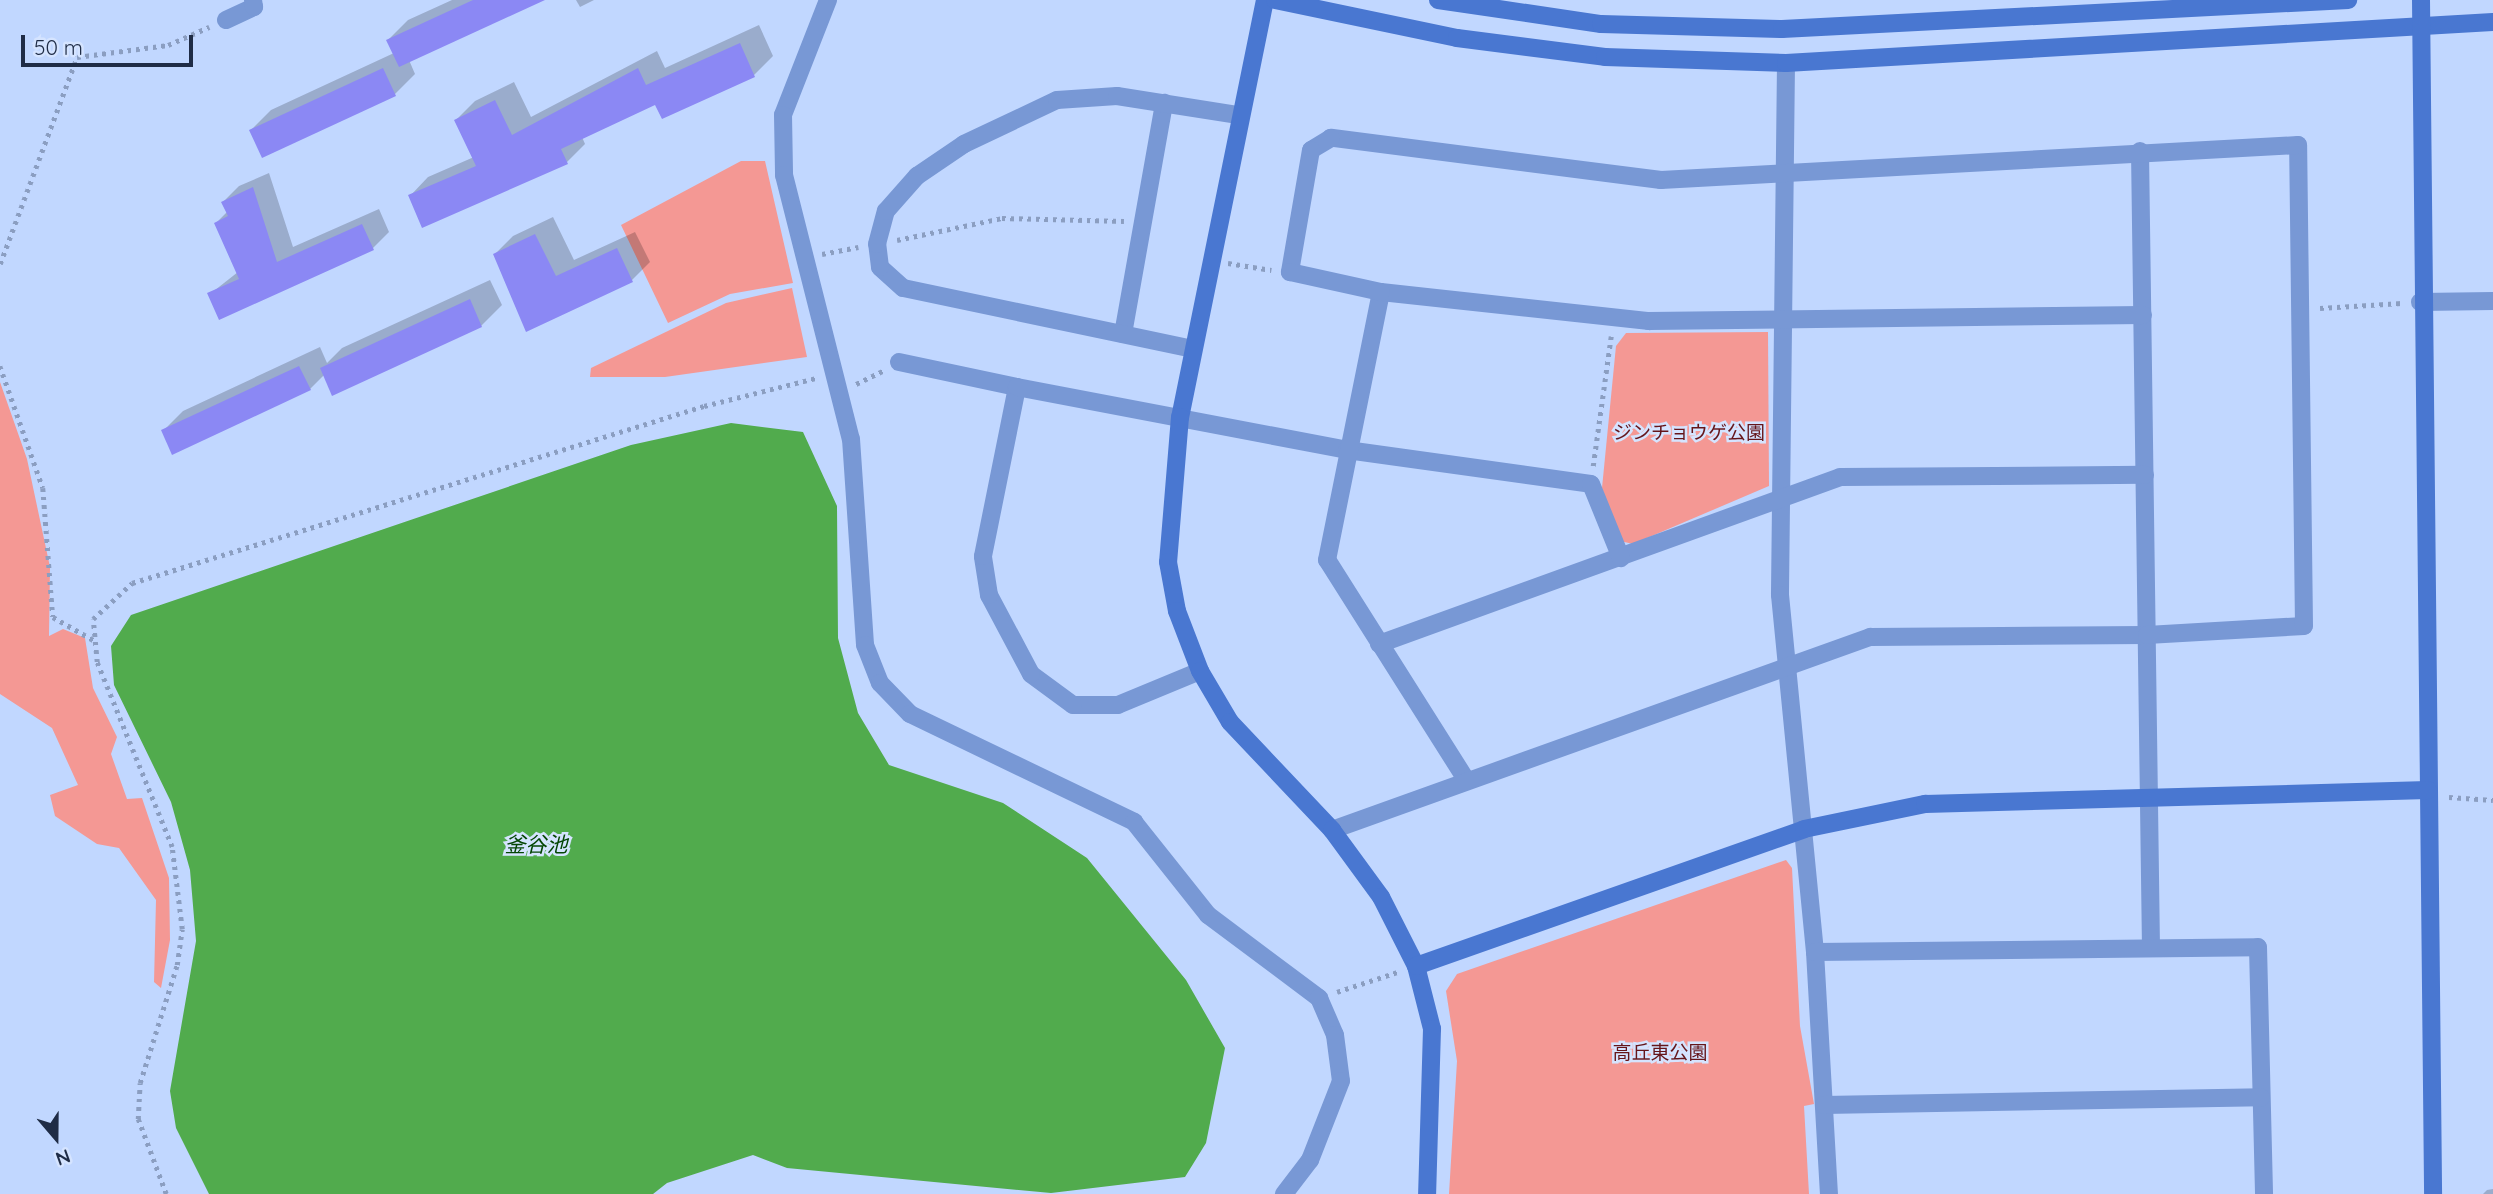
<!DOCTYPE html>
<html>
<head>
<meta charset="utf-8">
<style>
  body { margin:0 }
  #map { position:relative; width:2493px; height:1194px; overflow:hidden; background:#c1d7ff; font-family:Quicksand,"Noto Sans JP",sans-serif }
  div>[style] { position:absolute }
  .green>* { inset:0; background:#f49894 }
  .water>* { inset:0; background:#51ab4d }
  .shadow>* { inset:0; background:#0003 }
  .building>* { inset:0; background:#8b88f4 }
  .path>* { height:4.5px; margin-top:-2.25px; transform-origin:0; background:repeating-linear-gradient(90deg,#8b9ec1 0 3.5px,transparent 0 8.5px) }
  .street>* { height:18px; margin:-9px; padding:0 9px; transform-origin:9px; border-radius:9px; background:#7898d5 }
  .secondary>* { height:18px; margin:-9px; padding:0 9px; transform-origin:9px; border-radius:9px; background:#4977d1 }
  span { translate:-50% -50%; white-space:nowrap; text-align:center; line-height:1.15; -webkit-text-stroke:5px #d5e4ff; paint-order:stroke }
  .park-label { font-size:19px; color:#65151a }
  .water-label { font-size:21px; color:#044604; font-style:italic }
  .north { position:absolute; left:21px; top:1103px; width:70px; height:70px; -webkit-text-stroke:5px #d5e4ff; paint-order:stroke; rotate:160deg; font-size:19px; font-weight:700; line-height:28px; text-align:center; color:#1f2c46 }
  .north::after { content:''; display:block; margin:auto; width:24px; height:32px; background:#1f2c46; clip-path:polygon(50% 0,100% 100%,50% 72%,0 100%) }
  .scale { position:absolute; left:21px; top:35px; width:172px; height:32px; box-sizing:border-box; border:4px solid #1f2c46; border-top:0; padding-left:9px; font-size:21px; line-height:24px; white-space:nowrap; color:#1f2c46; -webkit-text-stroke:5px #d5e4ff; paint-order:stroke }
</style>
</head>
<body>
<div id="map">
  <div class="green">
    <i style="clip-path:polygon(741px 161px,765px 161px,793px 283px,730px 294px,668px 323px,621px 225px)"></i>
    <i style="clip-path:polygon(792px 288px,807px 357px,665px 377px,590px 377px,591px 368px,726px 303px)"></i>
    <i style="clip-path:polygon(1768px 332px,1769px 486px,1633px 544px,1620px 541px,1602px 488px,1616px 346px,1626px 333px)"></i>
    <i style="clip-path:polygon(0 382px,27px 459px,50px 567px,49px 636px,63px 629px,85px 638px,93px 688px,117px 737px,111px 754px,127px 799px,142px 798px,169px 878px,170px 940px,161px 988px,154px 982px,156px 900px,119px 848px,97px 844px,55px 816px,50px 795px,78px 785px,52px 728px,0 694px)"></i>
    <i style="clip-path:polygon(1786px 860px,1792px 868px,1800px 1026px,1814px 1104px,1804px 1106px,1809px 1194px,1449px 1194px,1457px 1061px,1446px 991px,1457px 974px)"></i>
  </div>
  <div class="water">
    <i style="clip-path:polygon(731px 423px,803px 432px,837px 506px,838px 638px,858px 713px,889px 765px,1003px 803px,1087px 858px,1186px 980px,1225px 1048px,1206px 1143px,1185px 1177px,1051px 1193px,787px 1168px,753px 1155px,667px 1183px,653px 1194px,209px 1194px,176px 1128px,170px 1091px,196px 941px,190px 870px,171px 802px,114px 685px,111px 646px,131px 615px,631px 445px)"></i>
  </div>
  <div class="shadow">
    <i style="clip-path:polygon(452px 0,541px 0,409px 60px,415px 74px,395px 94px,251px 130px,271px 110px,394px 53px,388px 40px,408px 20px)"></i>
    <i style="clip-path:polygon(576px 0,594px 0,580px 7px)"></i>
    <i style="clip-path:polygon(759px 25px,773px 56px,754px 75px,656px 103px,582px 137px,585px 144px,567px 162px,410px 196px,428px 177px,474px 157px,456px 120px,475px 101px,514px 82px,531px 117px,657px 51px,665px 68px)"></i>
    <i style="clip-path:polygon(269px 173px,293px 247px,379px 209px,389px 232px,373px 248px,210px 294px,238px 272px,216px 223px,227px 212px,223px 202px,239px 186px)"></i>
    <i style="clip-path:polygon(553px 217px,574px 260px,635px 232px,650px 262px,632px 280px,526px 329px,495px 254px,513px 236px)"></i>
    <i style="clip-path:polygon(490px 280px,502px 305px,481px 326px,325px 374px,310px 389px,163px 431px,183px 411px,320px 347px,327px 363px,342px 348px)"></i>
    <i style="clip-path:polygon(2493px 1189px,2493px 1194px,2483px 1194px,2487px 1190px)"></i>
  </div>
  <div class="building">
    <i style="clip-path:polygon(473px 0,545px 0,399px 67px,386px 40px)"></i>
    <i style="clip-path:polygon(740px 43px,755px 77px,662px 119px,655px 105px,561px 149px,568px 164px,422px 228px,408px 195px,476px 166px,454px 120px,495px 100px,512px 135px,638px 68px,646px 85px)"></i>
    <i style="clip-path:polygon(383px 68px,396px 96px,262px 158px,249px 130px)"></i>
    <i style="clip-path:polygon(253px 187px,277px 262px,362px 224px,374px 250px,219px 320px,207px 293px,239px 279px,214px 223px,228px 216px,221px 202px)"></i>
    <i style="clip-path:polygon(535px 234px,556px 276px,617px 248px,633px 282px,526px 332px,493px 254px)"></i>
    <i style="clip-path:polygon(470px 299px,482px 327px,332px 396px,320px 368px)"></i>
    <i style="clip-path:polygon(299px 366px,311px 390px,172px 455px,161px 430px)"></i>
  </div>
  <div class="path">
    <i style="left:897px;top:240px;width:107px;rotate:-11.8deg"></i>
    <i style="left:1002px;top:218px;width:122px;rotate:1.4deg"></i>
    <i style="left:822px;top:254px;width:37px;rotate:-11deg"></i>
    <i style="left:1228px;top:263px;width:44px;rotate:9.2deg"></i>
    <i style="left:0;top:264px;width:221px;rotate:-69.6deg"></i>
    <i style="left:77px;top:57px;width:92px;rotate:-7.5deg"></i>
    <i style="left:168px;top:45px;width:45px;rotate:-23.7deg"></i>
    <i style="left:2320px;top:308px;width:82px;rotate:-3.5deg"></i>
    <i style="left:0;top:366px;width:129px;rotate:70.6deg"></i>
    <i style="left:43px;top:488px;width:129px;rotate:85.6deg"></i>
    <i style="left:53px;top:617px;width:48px;rotate:29.7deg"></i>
    <i style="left:856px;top:384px;width:30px;rotate:-26deg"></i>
    <i style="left:1593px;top:466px;width:131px;rotate:-82.1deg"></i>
    <i style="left:2449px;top:797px;width:44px;rotate:3.9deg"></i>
    <i style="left:1337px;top:992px;width:64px;rotate:-18.2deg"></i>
    <i style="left:166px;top:1194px;width:80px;rotate:-110.5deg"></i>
    <i style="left:138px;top:1119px;width:36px;rotate:-87deg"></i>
    <i style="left:140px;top:1083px;width:124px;rotate:-72.6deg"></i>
    <i style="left:177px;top:965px;width:36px;rotate:-82deg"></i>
    <i style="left:182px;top:929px;width:83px;rotate:-97deg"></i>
    <i style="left:172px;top:847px;width:200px;rotate:-112.1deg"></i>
    <i style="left:97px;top:662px;width:43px;rotate:-95.3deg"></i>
    <i style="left:93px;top:619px;width:53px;rotate:-42.7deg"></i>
    <i style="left:132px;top:583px;width:599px;rotate:-17.19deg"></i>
    <i style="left:704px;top:406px;width:115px;rotate:-14deg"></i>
  </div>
  <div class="street">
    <i style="left:828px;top:0;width:123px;rotate:111.4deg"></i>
    <i style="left:783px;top:115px;width:60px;rotate:89deg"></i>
    <i style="left:784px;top:175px;width:272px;rotate:75.8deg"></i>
    <i style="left:851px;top:439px;width:206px;rotate:86.1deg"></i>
    <i style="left:865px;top:645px;width:41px;rotate:68.5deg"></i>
    <i style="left:880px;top:683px;width:43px;rotate:45.9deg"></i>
    <i style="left:910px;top:714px;width:249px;rotate:25.7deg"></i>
    <i style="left:1134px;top:822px;width:119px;rotate:51.5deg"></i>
    <i style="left:1208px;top:915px;width:139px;rotate:36.8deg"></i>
    <i style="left:1319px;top:998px;width:40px;rotate:66.6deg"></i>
    <i style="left:1335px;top:1035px;width:46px;rotate:82.6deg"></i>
    <i style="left:1341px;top:1081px;width:85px;rotate:111.4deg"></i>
    <i style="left:1310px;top:1160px;width:43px;rotate:127.4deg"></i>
    <i style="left:226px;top:20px;width:31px;rotate:-25deg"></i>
    <i style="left:254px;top:7px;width:7px;rotate:-98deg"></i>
    <i style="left:1786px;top:63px;width:532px;rotate:90.65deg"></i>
    <i style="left:1780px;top:595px;width:359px;rotate:84.4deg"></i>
    <i style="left:1815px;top:952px;width:242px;rotate:86.7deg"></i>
    <i style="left:2140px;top:151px;width:796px;rotate:89.21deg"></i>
    <i style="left:2420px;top:302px;width:73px;rotate:-0.8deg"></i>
    <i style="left:1123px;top:334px;width:235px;rotate:-79.9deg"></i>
    <i style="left:1193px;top:349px;width:296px;rotate:-168.1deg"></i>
    <i style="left:903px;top:288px;width:31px;rotate:-138deg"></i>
    <i style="left:880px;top:267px;width:23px;rotate:-97deg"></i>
    <i style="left:877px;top:244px;width:34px;rotate:-75deg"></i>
    <i style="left:886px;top:211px;width:47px;rotate:-48.5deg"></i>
    <i style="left:917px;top:176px;width:57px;rotate:-34.2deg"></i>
    <i style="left:964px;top:144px;width:103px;rotate:-25.3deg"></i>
    <i style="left:1057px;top:100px;width:60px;rotate:-3.8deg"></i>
    <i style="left:1117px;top:96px;width:123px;rotate:8.9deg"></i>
    <i style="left:899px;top:362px;width:121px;rotate:12deg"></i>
    <i style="left:1379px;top:644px;width:490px;rotate:-19.9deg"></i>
    <i style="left:1840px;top:477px;width:305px;rotate:-0.4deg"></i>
    <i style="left:1200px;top:671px;width:89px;rotate:157.5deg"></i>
    <i style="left:1118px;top:705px;width:45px;rotate:180deg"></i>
    <i style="left:1073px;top:705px;width:52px;rotate:-143.6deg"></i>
    <i style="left:1031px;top:674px;width:89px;rotate:-118deg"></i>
    <i style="left:989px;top:595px;width:39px;rotate:-99deg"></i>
    <i style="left:983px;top:556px;width:172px;rotate:-78.6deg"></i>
    <i style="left:1017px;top:387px;width:336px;rotate:10.8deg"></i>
    <i style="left:1347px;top:450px;width:246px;rotate:7.9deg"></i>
    <i style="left:1591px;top:484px;width:80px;rotate:67.9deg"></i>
    <i style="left:1465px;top:778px;width:258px;rotate:-122.3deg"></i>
    <i style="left:1327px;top:560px;width:273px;rotate:-78.6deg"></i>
    <i style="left:1381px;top:292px;width:270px;rotate:6.2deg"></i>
    <i style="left:1649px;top:321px;width:494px;rotate:-0.7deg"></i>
    <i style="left:1332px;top:830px;width:572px;rotate:-19.73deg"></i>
    <i style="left:1870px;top:637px;width:277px;rotate:-0.4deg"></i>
    <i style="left:2147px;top:635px;width:157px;rotate:-3.3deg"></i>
    <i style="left:2304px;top:626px;width:481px;rotate:-90.7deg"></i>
    <i style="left:2298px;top:145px;width:638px;rotate:176.86deg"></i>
    <i style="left:1661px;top:180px;width:333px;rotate:-172.7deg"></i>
    <i style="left:1331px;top:138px;width:23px;rotate:149deg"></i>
    <i style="left:1311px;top:150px;width:124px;rotate:99.8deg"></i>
    <i style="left:1290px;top:272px;width:93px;rotate:12.4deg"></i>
    <i style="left:1815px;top:952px;width:443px;rotate:-0.6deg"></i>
    <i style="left:2258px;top:947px;width:247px;rotate:88.6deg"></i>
    <i style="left:1824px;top:1105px;width:437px;rotate:-1deg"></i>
  </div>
  <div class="secondary">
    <i style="left:1265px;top:0;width:426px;rotate:101.5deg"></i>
    <i style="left:1180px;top:417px;width:145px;rotate:94.7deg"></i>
    <i style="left:1168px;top:562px;width:50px;rotate:79.6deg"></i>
    <i style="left:1177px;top:611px;width:64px;rotate:69deg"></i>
    <i style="left:1200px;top:671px;width:59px;rotate:59.5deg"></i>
    <i style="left:1230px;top:722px;width:149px;rotate:46.6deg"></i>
    <i style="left:1332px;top:830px;width:83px;rotate:53.8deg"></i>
    <i style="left:1381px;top:897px;width:77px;rotate:63.1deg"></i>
    <i style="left:1416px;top:966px;width:65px;rotate:75.7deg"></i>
    <i style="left:1432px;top:1029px;width:165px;rotate:91.7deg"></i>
    <i style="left:1275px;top:0;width:186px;rotate:11.8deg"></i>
    <i style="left:1457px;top:38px;width:149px;rotate:7.3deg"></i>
    <i style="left:1605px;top:57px;width:181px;rotate:1.9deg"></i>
    <i style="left:1786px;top:63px;width:708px;rotate:-3.32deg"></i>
    <i style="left:1438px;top:0;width:165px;rotate:8.4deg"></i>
    <i style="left:1601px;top:24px;width:181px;rotate:1.6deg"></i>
    <i style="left:1782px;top:29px;width:567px;rotate:-2.93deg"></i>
    <i style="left:2421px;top:0;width:1194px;rotate:89.42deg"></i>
    <i style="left:1416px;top:966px;width:411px;rotate:-19.4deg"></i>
    <i style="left:1804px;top:829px;width:124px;rotate:-11.7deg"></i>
    <i style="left:1925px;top:804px;width:503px;rotate:-1.59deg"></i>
  </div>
  <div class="park-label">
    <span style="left:1689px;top:433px">ジンチョウゲ公園</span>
    <span style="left:1660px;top:1053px">高丘東公園</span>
  </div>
  <div class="water-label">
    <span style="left:536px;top:844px">釜谷池</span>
  </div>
  <div class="north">N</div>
  <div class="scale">50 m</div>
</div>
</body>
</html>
